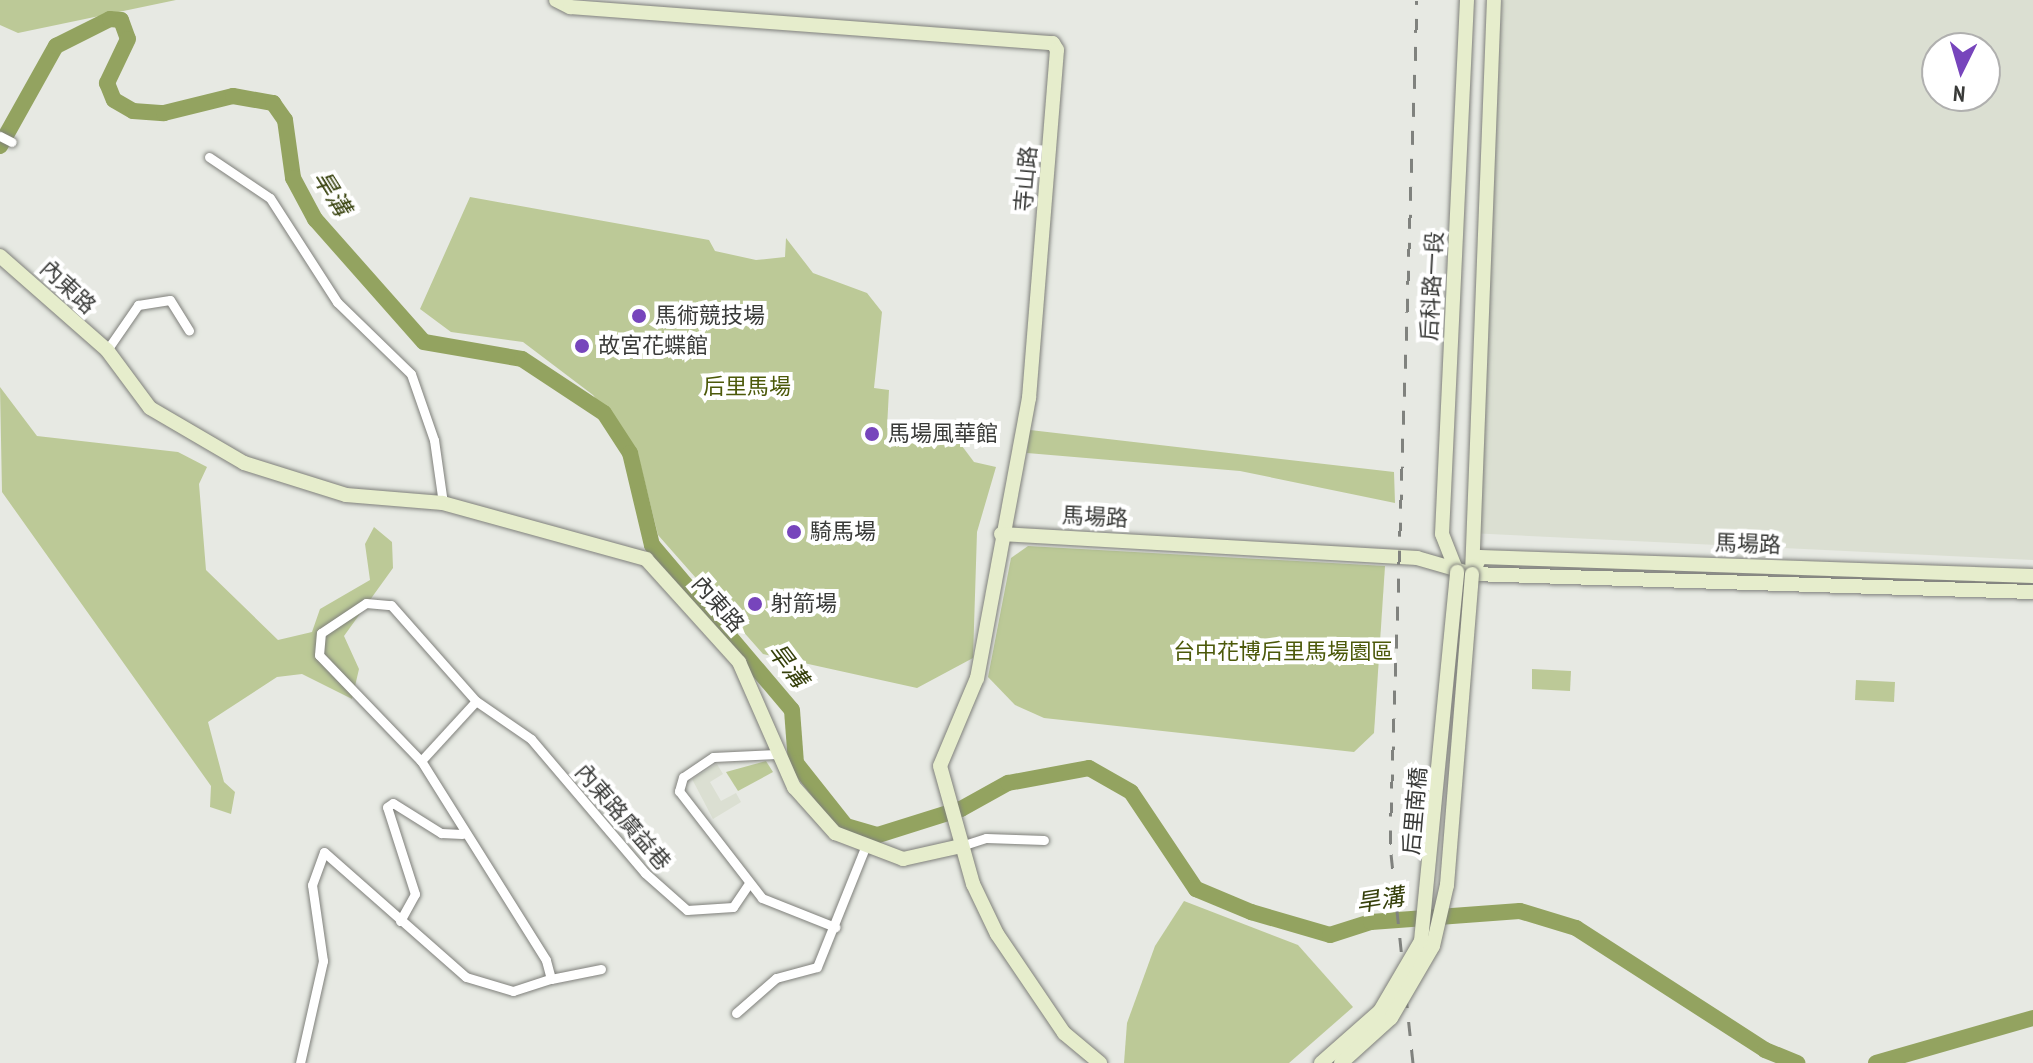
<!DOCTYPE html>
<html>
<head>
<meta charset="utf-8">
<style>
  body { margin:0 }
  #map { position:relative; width:2033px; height:1063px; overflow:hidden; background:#e7e9e3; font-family:"PT Sans Narrow","Noto Sans TC",sans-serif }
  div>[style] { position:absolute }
  .built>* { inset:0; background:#dbdfd2 }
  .green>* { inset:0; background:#bcc997 }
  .river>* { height:16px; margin:-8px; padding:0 8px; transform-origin:8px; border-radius:8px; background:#93a360 }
  .roads { filter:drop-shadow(0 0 2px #7f807b) drop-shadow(0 0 2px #7f807b) }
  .street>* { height:9px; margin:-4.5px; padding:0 4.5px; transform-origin:4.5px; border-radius:4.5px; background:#fff }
  .secondary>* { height:14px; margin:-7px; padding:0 7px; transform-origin:7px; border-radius:7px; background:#e6edcc }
  .rail>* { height:3px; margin-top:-1.5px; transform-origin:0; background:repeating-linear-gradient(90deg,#80827e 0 14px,transparent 0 28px) }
  .bridges { filter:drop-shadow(0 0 2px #7f807b) drop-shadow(0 0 2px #7f807b) }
  .secondary-bridge>* { height:14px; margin:-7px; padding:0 7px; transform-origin:7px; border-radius:7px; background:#e6edcc }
  .dots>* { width:22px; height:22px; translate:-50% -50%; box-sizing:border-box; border:4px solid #fff; border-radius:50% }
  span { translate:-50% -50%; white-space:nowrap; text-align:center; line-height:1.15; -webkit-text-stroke:8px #fff; paint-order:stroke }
  .street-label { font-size:22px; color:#393a38 }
  .poi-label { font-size:22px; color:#393a38 }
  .left { translate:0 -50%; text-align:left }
  .park-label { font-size:22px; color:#4c590a }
  .water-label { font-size:24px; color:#36400b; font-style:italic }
  .north { position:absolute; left:1921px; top:32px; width:80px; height:80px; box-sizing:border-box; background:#fff; border:2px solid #b0b0af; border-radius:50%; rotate:185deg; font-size:22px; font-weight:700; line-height:32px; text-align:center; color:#393a38 }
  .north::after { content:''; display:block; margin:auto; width:28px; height:36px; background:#7745bc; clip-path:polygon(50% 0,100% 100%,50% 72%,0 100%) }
</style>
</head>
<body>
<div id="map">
  <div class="built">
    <i style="clip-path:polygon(evenodd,1502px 0,2033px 0,2033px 560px,1469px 533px,1502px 0,1937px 48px,1985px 48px,1985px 96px,1937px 96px,1937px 48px)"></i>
    <i style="clip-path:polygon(717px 764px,723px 774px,710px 782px,721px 801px,736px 793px,741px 802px,713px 819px,692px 779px)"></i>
  </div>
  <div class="green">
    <i style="clip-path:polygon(0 0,176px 0,18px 33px,0 25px)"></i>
    <i style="clip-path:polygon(470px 197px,709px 240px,715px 251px,756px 260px,785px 257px,786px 238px,813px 273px,867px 293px,882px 312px,874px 388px,889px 390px,887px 428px,953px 434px,974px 462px,996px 467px,977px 532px,973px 658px,917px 688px,763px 654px,658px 535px,637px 451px,593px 395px,523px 342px,451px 332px,420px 309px)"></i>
    <i style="clip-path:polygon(0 387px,37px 436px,178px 452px,207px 467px,199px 484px,206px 570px,278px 640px,312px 632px,320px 609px,370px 580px,365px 544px,374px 527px,392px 542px,393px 568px,344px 636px,359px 669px,352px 699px,302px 674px,277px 677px,208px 722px,224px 782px,235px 792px,231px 814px,210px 807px,211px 786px,2px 492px)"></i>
    <i style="clip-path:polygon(1030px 430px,1394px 472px,1395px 503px,1240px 471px,1027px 453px)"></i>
    <i style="clip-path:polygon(1028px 546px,1385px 566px,1374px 733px,1354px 752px,1044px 718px,1015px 705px,988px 677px,1011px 558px)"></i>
    <i style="clip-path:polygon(1532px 669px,1571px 671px,1570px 691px,1532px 689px)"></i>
    <i style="clip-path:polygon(1856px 680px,1895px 682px,1894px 702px,1855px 700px)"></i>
    <i style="clip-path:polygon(766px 761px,773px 772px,738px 791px,726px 772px)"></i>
    <i style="clip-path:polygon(1184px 901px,1298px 945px,1353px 1007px,1289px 1063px,1124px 1063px,1127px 1023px,1155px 946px)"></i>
  </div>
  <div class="river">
    <i style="left:0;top:146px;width:115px;rotate:-60.8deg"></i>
    <i style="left:56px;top:46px;width:60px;rotate:-26.6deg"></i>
    <i style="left:110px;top:19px;width:11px;rotate:5deg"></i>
    <i style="left:121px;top:20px;width:20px;rotate:70deg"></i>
    <i style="left:128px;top:39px;width:49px;rotate:115.5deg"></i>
    <i style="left:107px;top:83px;width:18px;rotate:68deg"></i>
    <i style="left:114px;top:100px;width:22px;rotate:30deg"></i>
    <i style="left:133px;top:111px;width:31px;rotate:4deg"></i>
    <i style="left:164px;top:113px;width:71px;rotate:-13.8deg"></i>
    <i style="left:233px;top:96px;width:41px;rotate:9.9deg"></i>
    <i style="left:273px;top:103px;width:21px;rotate:55deg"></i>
    <i style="left:285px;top:120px;width:59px;rotate:82.1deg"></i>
    <i style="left:293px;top:178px;width:47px;rotate:61.8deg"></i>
    <i style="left:315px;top:219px;width:164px;rotate:48.5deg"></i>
    <i style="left:424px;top:342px;width:99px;rotate:9.8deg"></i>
    <i style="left:522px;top:359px;width:98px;rotate:33.4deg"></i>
    <i style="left:604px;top:413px;width:48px;rotate:57deg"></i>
    <i style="left:630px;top:453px;width:95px;rotate:76.6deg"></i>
    <i style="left:652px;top:545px;width:216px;rotate:49.7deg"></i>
    <i style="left:792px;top:710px;width:53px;rotate:85.7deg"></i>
    <i style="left:796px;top:763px;width:80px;rotate:51.6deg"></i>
    <i style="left:846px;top:826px;width:33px;rotate:16deg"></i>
    <i style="left:878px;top:835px;width:87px;rotate:-17.4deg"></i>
    <i style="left:961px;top:809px;width:54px;rotate:-29deg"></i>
    <i style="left:1008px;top:783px;width:82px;rotate:-10.5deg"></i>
    <i style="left:1089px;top:768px;width:48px;rotate:29.7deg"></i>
    <i style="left:1131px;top:792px;width:117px;rotate:56.2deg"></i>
    <i style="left:1196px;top:889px;width:60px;rotate:22.7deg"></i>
    <i style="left:1251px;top:912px;width:82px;rotate:16.2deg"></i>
    <i style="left:1330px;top:935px;width:43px;rotate:-17.6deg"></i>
    <i style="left:1371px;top:922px;width:149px;rotate:-4.2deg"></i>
    <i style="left:1520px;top:911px;width:59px;rotate:16.9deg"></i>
    <i style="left:1576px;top:928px;width:225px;rotate:32.8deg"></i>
    <i style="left:1765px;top:1050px;width:35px;rotate:22deg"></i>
    <i style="left:1876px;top:1063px;width:163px;rotate:-16deg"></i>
  </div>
  <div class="roads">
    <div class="street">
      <i style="left:0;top:136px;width:13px;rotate:27deg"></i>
      <i style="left:209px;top:157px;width:73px;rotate:33.9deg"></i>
      <i style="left:270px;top:198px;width:124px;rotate:57.2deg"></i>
      <i style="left:337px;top:302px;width:103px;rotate:44.2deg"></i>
      <i style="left:411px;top:374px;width:70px;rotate:70.8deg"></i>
      <i style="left:434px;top:440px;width:64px;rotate:81.9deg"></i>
      <i style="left:107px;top:350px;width:55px;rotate:-55.4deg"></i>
      <i style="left:138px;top:305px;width:32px;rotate:-9deg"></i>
      <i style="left:170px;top:300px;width:36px;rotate:58deg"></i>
      <i style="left:776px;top:754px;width:63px;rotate:177.3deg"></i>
      <i style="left:713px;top:757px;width:36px;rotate:146deg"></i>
      <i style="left:683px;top:777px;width:15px;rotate:106deg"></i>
      <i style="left:679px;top:791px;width:135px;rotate:52.2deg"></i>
      <i style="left:762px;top:898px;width:79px;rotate:21.7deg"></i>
      <i style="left:421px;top:761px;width:81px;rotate:-47.5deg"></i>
      <i style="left:961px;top:846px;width:26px;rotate:-18deg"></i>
      <i style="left:986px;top:838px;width:58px;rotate:2deg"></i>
      <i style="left:400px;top:921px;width:31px;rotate:-61deg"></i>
      <i style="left:415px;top:894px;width:91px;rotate:-107.8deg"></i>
      <i style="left:387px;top:807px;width:7px;rotate:-34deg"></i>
      <i style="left:393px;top:803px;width:57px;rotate:32deg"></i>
      <i style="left:441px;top:833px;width:21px;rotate:3deg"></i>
      <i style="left:551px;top:979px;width:51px;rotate:-11.3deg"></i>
      <i style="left:736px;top:1013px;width:53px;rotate:-41.2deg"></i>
      <i style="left:776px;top:978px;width:42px;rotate:-15deg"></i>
      <i style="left:817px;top:967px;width:126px;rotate:-68.1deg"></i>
      <i style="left:300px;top:1063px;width:105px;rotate:-77.3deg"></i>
      <i style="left:323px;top:961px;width:77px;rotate:-98.2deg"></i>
      <i style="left:312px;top:885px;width:35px;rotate:-70deg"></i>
      <i style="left:324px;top:852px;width:189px;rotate:41.4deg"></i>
      <i style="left:466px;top:977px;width:49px;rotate:16.6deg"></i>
      <i style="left:513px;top:991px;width:40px;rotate:-18deg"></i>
      <i style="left:551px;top:979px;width:20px;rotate:-105deg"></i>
      <i style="left:546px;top:960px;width:235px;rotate:-122.1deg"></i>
      <i style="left:421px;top:761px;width:147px;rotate:-133.9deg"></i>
      <i style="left:319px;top:655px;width:22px;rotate:-85deg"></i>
      <i style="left:321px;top:633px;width:54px;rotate:-33.7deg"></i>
      <i style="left:366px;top:603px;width:25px;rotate:5deg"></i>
      <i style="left:391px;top:605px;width:128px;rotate:48.5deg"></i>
      <i style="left:476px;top:701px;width:67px;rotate:34.6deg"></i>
      <i style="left:531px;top:739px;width:176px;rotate:49.6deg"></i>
      <i style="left:645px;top:873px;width:56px;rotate:41.4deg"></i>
      <i style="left:687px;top:910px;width:46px;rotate:-3.7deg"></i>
      <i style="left:733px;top:907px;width:29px;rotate:-56deg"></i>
    </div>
    <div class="secondary">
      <i style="left:556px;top:0;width:16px;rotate:27deg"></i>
      <i style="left:570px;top:7px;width:484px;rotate:4.3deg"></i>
      <i style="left:1053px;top:43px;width:8px;rotate:60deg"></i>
      <i style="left:1057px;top:50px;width:349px;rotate:94.6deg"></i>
      <i style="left:1029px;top:398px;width:285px;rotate:100.5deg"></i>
      <i style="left:977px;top:678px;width:95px;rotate:112.8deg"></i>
      <i style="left:940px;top:766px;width:123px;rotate:74.4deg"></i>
      <i style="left:973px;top:884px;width:55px;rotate:64.4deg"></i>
      <i style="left:997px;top:934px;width:120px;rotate:55.9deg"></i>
      <i style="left:1064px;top:1033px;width:47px;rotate:39.8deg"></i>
      <i style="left:0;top:256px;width:142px;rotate:41.3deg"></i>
      <i style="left:107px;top:350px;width:72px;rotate:53.4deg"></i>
      <i style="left:150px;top:408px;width:109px;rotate:30.3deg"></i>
      <i style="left:244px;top:463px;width:107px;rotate:17.4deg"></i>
      <i style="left:346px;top:495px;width:97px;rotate:4.7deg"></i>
      <i style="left:443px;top:503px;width:211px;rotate:15.4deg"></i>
      <i style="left:646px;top:559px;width:139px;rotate:47.9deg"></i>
      <i style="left:739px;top:662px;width:137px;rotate:66.3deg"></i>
      <i style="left:794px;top:787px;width:62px;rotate:48.3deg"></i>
      <i style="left:835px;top:833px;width:73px;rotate:20.9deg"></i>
      <i style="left:903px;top:859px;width:59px;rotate:-12.6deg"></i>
      <i style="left:1001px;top:534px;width:417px;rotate:3.3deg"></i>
      <i style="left:1417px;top:558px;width:57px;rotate:16.2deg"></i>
      <i style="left:1472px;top:574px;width:561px;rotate:1.84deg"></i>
      <i style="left:1474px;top:570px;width:14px;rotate:-65deg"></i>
      <i style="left:1480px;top:557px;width:553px;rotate:1.97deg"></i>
      <i style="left:1457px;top:572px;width:41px;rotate:-111.5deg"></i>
      <i style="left:1442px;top:534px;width:535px;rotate:-87.32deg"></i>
      <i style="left:1472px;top:574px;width:574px;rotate:-87.81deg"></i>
    </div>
  </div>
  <div class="rail">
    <i style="left:1413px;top:1063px;width:220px;rotate:-96deg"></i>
    <i style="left:1390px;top:844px;width:844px;rotate:-88.17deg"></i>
  </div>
  <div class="bridges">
    <div class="secondary-bridge">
      <i style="left:1321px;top:1063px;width:79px;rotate:-41.4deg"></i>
      <i style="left:1380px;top:1011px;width:81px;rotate:-59.6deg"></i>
      <i style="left:1421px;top:941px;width:371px;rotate:-84.4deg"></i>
      <i style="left:1341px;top:1063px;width:67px;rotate:-42deg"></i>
      <i style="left:1391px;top:1018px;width:83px;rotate:-59.7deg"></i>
      <i style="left:1433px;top:946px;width:63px;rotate:-77.1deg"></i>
      <i style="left:1447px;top:885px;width:312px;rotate:-85.4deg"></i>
    </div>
  </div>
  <div class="dots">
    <i style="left:639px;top:316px;background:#7745bc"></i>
    <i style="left:582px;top:346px;background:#7745bc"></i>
    <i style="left:872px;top:434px;background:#7745bc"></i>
    <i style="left:794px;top:532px;background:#7745bc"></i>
    <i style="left:755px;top:604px;background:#7745bc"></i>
  </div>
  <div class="street-label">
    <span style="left:1026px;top:179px;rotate:-85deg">寺山路</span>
    <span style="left:1432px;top:286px;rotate:-87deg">后科路一段</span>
    <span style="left:68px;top:287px;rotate:43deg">內東路</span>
    <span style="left:1095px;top:517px;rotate:3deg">馬場路</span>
    <span style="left:1748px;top:544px;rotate:2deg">馬場路</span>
    <span style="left:718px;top:604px;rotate:49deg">內東路</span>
    <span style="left:1415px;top:811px;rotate:-85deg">后里南橋</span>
    <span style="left:623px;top:817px;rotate:49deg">內東路廣益巷</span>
  </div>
  <div class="poi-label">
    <span class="left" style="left:655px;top:316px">馬術競技場</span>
    <span class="left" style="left:598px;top:346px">故宮花蝶館</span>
    <span class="left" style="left:888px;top:434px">馬場風華館</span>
    <span class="left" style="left:810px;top:532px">騎馬場</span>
    <span class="left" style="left:771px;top:604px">射箭場</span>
  </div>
  <div class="park-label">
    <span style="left:747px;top:387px">后里馬場</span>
    <span style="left:1283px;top:652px">台中花博后里馬場園區</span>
  </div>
  <div class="water-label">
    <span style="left:332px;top:193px;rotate:58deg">旱溝</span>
    <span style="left:788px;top:665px;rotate:53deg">旱溝</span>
    <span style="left:1380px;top:900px;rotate:-9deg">旱溝</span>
  </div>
  <div class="north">N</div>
</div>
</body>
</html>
